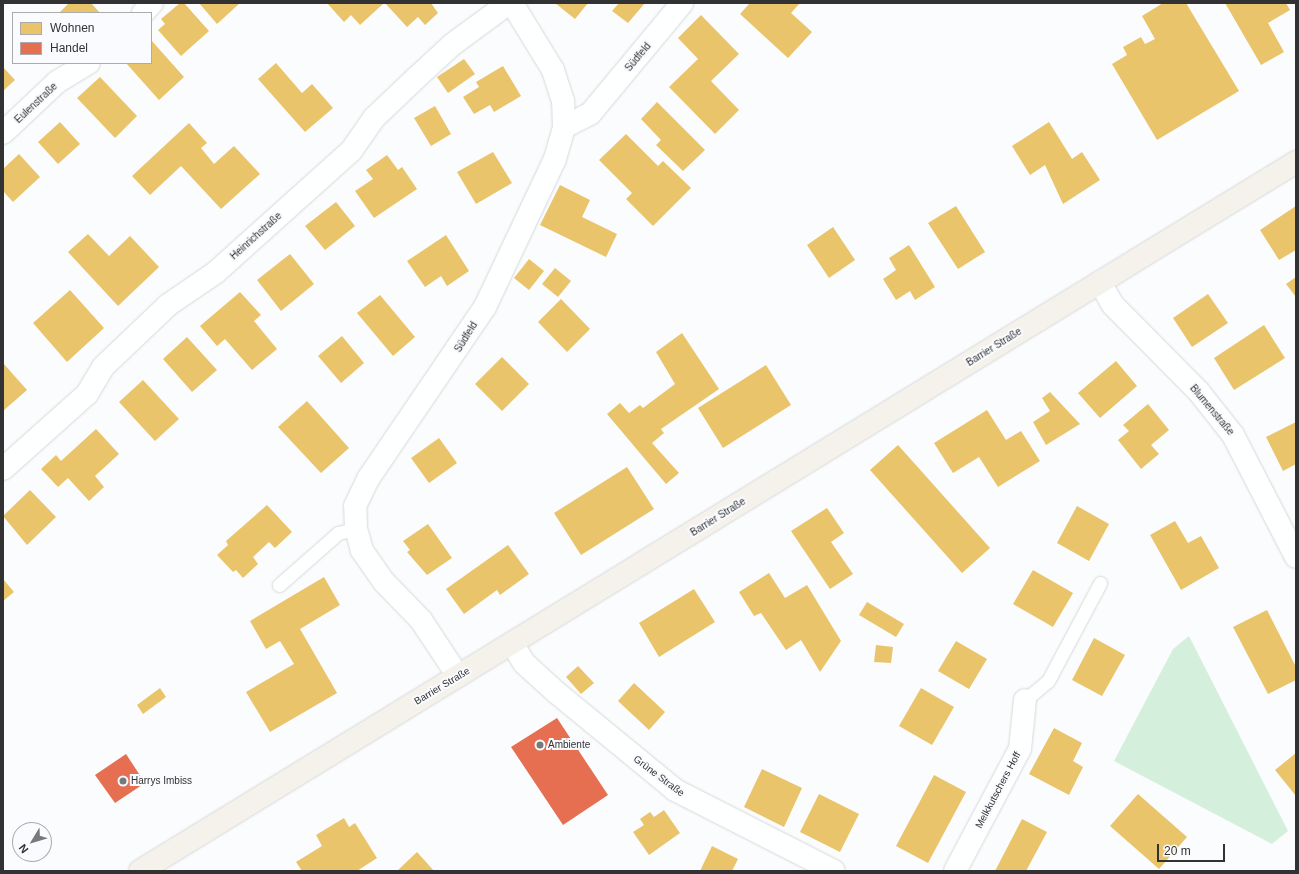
<!DOCTYPE html>
<html>
<head>
<meta charset="utf-8">
<style>
  body { margin:0 }
  #map { position:relative; width:1299px; height:874px; overflow:hidden; background:#fbfcfd; font-family:Helvetica,sans-serif }
  div>[style] { position:absolute }
  .green>* { inset:0; background:#d4f0dc }
  .homes>* { inset:0; background:#e9c46a }
  .shops>* { inset:0; background:#e76f51 }
  .roads { filter:drop-shadow(0 0 1px #d7d8d9) drop-shadow(0 0 1px #d7d8d9) }
  .service>* { height:13px; margin:-6.5px; padding:0 6.5px; transform-origin:6.5px; border-radius:6.5px; background:#feffff }
  .minor>* { height:22px; margin:-11px; padding:0 11px; transform-origin:11px; border-radius:11px; background:#feffff }
  .primary>* { height:22px; margin:-11px; padding:0 11px; transform-origin:11px; border-radius:11px; background:#f5f2ec }
  .dots>* { width:11px; height:11px; translate:-50% -50%; box-sizing:border-box; border:2px solid #fafbfe; border-radius:50% }
  span { translate:-50% -50%; white-space:nowrap; text-align:center; line-height:1.15; -webkit-text-stroke:4px #fafbfe; paint-order:stroke }
  .street-label { font-size:10px; color:#323234 }
  .poi-label { font-size:10px; color:#323234 }
  .left { translate:0 -50%; text-align:left }
  .frame { position:absolute; inset:0; border:4px solid #323234; pointer-events:none }
  .legend { position:absolute; left:12px; top:12px; width:140px; height:52px; box-sizing:border-box; background:#fafbfe; border:1px solid #aaabad; margin:0; padding:5px 7px; list-style:none; font-size:12px; color:#323234 }
  .legend li { display:flex; align-items:center; gap:8px; height:20px }
  .legend b { width:20px; border:1px solid #aaabad }
  .north { position:absolute; left:12px; top:822px; width:40px; height:40px; box-sizing:border-box; background:#fafbfe; border:1px solid #aaabad; border-radius:50%; rotate:232deg; font-size:11px; font-weight:700; line-height:16px; text-align:center; color:#323234 }
  .north::after { content:''; display:block; margin:auto; width:14px; height:18px; background:#78797a; clip-path:polygon(50% 0,100% 100%,50% 72%,0 100%) }
  .scale { position:absolute; left:1157px; top:844px; width:68px; height:18px; box-sizing:border-box; border:2px solid #323234; border-top:0; padding-left:5px; font-size:12px; line-height:14px; white-space:nowrap; color:#323234; -webkit-text-stroke:3px #fafbfe; paint-order:stroke }
</style>
</head>
<body>
<div id="map">
  <div class="green">
    <i style="clip-path:polygon(1189px 636px,1288px 831px,1272px 844px,1114px 761px,1173px 649px)"></i>
  </div>
  <div class="homes">
    <i style="clip-path:polygon(69px 3px,91px 3px,100px 13px,59px 13px)"></i>
    <i style="clip-path:polygon(180px 3px,184px 3px,209px 31px,181px 56px,158px 30px,165px 24px,161px 19px)"></i>
    <i style="clip-path:polygon(199px 3px,240px 3px,217px 24px)"></i>
    <i style="clip-path:polygon(327px 3px,384px 3px,360px 25px,351px 15px,344px 22px)"></i>
    <i style="clip-path:polygon(385px 3px,431px 3px,438px 13px,425px 25px,418px 17px,407px 27px)"></i>
    <i style="clip-path:polygon(555px 3px,588px 3px,575px 19px)"></i>
    <i style="clip-path:polygon(619px 3px,645px 3px,628px 23px,612px 11px)"></i>
    <i style="clip-path:polygon(750px 3px,800px 3px,791px 13px,812px 32px,788px 58px,740px 14px)"></i>
    <i style="clip-path:polygon(1163px 3px,1186px 3px,1239px 91px,1157px 140px,1112px 64px,1127px 55px,1123px 47px,1141px 37px,1145px 44px,1155px 39px,1142px 16px)"></i>
    <i style="clip-path:polygon(1225px 3px,1286px 3px,1290px 10px,1268px 23px,1284px 52px,1261px 65px)"></i>
    <i style="clip-path:polygon(701px 15px,739px 54px,711px 81px,739px 110px,715px 134px,669px 87px,698px 59px,678px 38px)"></i>
    <i style="clip-path:polygon(151px 40px,184px 77px,159px 100px,126px 63px,151px 63px)"></i>
    <i style="clip-path:polygon(464px 59px,475px 74px,448px 93px,437px 77px)"></i>
    <i style="clip-path:polygon(276px 63px,302px 93px,312px 84px,333px 108px,305px 132px,258px 79px)"></i>
    <i style="clip-path:polygon(503px 66px,521px 96px,494px 112px,490px 105px,474px 114px,463px 97px,479px 87px,476px 82px)"></i>
    <i style="clip-path:polygon(3px 67px,15px 80px,3px 91px)"></i>
    <i style="clip-path:polygon(100px 77px,137px 116px,115px 138px,77px 98px)"></i>
    <i style="clip-path:polygon(657px 102px,705px 150px,683px 171px,656px 145px,661px 140px,641px 119px)"></i>
    <i style="clip-path:polygon(435px 106px,451px 134px,431px 146px,414px 118px)"></i>
    <i style="clip-path:polygon(60px 122px,80px 144px,58px 164px,38px 142px)"></i>
    <i style="clip-path:polygon(1049px 122px,1072px 159px,1082px 152px,1100px 180px,1063px 204px,1045px 165px,1030px 175px,1012px 146px)"></i>
    <i style="clip-path:polygon(189px 123px,207px 143px,201px 148px,214px 164px,234px 146px,260px 174px,221px 209px,181px 166px,150px 195px,132px 176px)"></i>
    <i style="clip-path:polygon(626px 134px,658px 166px,663px 161px,691px 188px,653px 226px,626px 199px,632px 193px,599px 160px)"></i>
    <i style="clip-path:polygon(493px 152px,512px 183px,476px 204px,457px 172px)"></i>
    <i style="clip-path:polygon(19px 154px,40px 177px,13px 202px,3px 191px,3px 169px)"></i>
    <i style="clip-path:polygon(387px 155px,398px 170px,402px 167px,417px 189px,374px 218px,355px 191px,373px 179px,366px 170px)"></i>
    <i style="clip-path:polygon(560px 185px,590px 200px,582px 217px,617px 234px,606px 257px,540px 225px)"></i>
    <i style="clip-path:polygon(336px 202px,355px 226px,325px 250px,305px 226px)"></i>
    <i style="clip-path:polygon(956px 206px,985px 252px,958px 269px,928px 223px)"></i>
    <i style="clip-path:polygon(1296px 206px,1296px 250px,1279px 260px,1260px 230px)"></i>
    <i style="clip-path:polygon(833px 227px,855px 260px,829px 278px,807px 245px)"></i>
    <i style="clip-path:polygon(88px 234px,109px 256px,130px 236px,159px 267px,118px 306px,68px 252px)"></i>
    <i style="clip-path:polygon(446px 235px,469px 271px,447px 286px,441px 276px,425px 287px,407px 261px)"></i>
    <i style="clip-path:polygon(909px 245px,935px 287px,915px 300px,910px 291px,896px 300px,883px 279px,896px 270px,889px 258px)"></i>
    <i style="clip-path:polygon(290px 254px,314px 284px,281px 311px,257px 280px)"></i>
    <i style="clip-path:polygon(529px 259px,544px 271px,529px 290px,514px 278px)"></i>
    <i style="clip-path:polygon(555px 268px,571px 281px,558px 297px,542px 284px)"></i>
    <i style="clip-path:polygon(1296px 277px,1296px 297px,1286px 284px)"></i>
    <i style="clip-path:polygon(70px 290px,104px 328px,67px 362px,33px 323px)"></i>
    <i style="clip-path:polygon(240px 292px,261px 315px,254px 321px,277px 349px,252px 370px,225px 339px,217px 346px,200px 326px)"></i>
    <i style="clip-path:polygon(1208px 294px,1228px 323px,1192px 347px,1173px 318px)"></i>
    <i style="clip-path:polygon(380px 295px,415px 337px,393px 356px,357px 313px)"></i>
    <i style="clip-path:polygon(561px 299px,590px 329px,567px 352px,538px 322px)"></i>
    <i style="clip-path:polygon(1264px 325px,1285px 358px,1234px 390px,1214px 358px)"></i>
    <i style="clip-path:polygon(682px 333px,719px 389px,661px 429px,664px 433px,652px 443px,679px 473px,666px 484px,607px 414px,620px 403px,629px 413px,640px 405px,643px 408px,675px 384px,656px 352px)"></i>
    <i style="clip-path:polygon(342px 336px,364px 363px,341px 383px,318px 356px)"></i>
    <i style="clip-path:polygon(187px 337px,217px 370px,192px 392px,163px 359px)"></i>
    <i style="clip-path:polygon(502px 357px,529px 384px,502px 411px,475px 384px)"></i>
    <i style="clip-path:polygon(1116px 361px,1137px 386px,1100px 418px,1078px 393px)"></i>
    <i style="clip-path:polygon(3px 363px,27px 390px,3px 411px)"></i>
    <i style="clip-path:polygon(766px 365px,791px 405px,723px 448px,698px 408px)"></i>
    <i style="clip-path:polygon(143px 380px,179px 419px,155px 441px,119px 402px)"></i>
    <i style="clip-path:polygon(1050px 392px,1080px 424px,1046px 445px,1033px 422px,1050px 411px,1042px 398px)"></i>
    <i style="clip-path:polygon(307px 401px,349px 448px,321px 473px,278px 427px)"></i>
    <i style="clip-path:polygon(1148px 404px,1169px 430px,1151px 445px,1159px 454px,1141px 469px,1118px 440px,1129px 431px,1123px 425px)"></i>
    <i style="clip-path:polygon(987px 410px,1006px 440px,1021px 431px,1040px 461px,998px 487px,979px 457px,953px 473px,934px 443px)"></i>
    <i style="clip-path:polygon(1296px 422px,1296px 464px,1283px 471px,1266px 437px)"></i>
    <i style="clip-path:polygon(96px 429px,119px 454px,95px 476px,104px 487px,89px 501px,68px 478px,58px 487px,41px 469px,56px 455px,61px 461px)"></i>
    <i style="clip-path:polygon(439px 438px,457px 463px,429px 483px,411px 458px)"></i>
    <i style="clip-path:polygon(898px 445px,990px 548px,962px 573px,870px 470px)"></i>
    <i style="clip-path:polygon(627px 467px,654px 509px,581px 555px,554px 513px)"></i>
    <i style="clip-path:polygon(30px 490px,56px 517px,27px 545px,3px 516px)"></i>
    <i style="clip-path:polygon(267px 505px,292px 532px,275px 548px,269px 542px,253px 557px,258px 564px,243px 578px,236px 570px,233px 572px,217px 555px,228px 545px,226px 541px)"></i>
    <i style="clip-path:polygon(1077px 506px,1109px 524px,1089px 561px,1057px 543px)"></i>
    <i style="clip-path:polygon(827px 508px,844px 533px,831px 542px,853px 574px,830px 589px,791px 531px)"></i>
    <i style="clip-path:polygon(1175px 521px,1188px 543px,1201px 536px,1219px 568px,1181px 590px,1150px 535px)"></i>
    <i style="clip-path:polygon(428px 524px,452px 558px,427px 575px,407px 552px,410px 550px,403px 541px)"></i>
    <i style="clip-path:polygon(508px 545px,529px 574px,500px 595px,497px 590px,464px 614px,446px 589px)"></i>
    <i style="clip-path:polygon(1033px 570px,1073px 593px,1053px 627px,1013px 604px)"></i>
    <i style="clip-path:polygon(769px 573px,785px 598px,807px 585px,841px 641px,820px 672px,801px 640px,786px 650px,761px 613px,754px 616px,739px 592px)"></i>
    <i style="clip-path:polygon(324px 577px,340px 605px,300px 629px,337px 693px,270px 732px,246px 692px,294px 664px,280px 641px,266px 649px,250px 621px)"></i>
    <i style="clip-path:polygon(3px 579px,14px 592px,3px 601px)"></i>
    <i style="clip-path:polygon(694px 589px,715px 622px,659px 657px,639px 623px)"></i>
    <i style="clip-path:polygon(867px 602px,904px 624px,896px 637px,859px 615px)"></i>
    <i style="clip-path:polygon(1267px 610px,1296px 667px,1296px 680px,1268px 694px,1233px 627px)"></i>
    <i style="clip-path:polygon(1094px 638px,1125px 655px,1102px 696px,1072px 680px)"></i>
    <i style="clip-path:polygon(956px 641px,987px 659px,969px 689px,938px 671px)"></i>
    <i style="clip-path:polygon(876px 645px,893px 647px,891px 663px,874px 662px)"></i>
    <i style="clip-path:polygon(578px 666px,594px 683px,581px 694px,566px 677px)"></i>
    <i style="clip-path:polygon(634px 683px,665px 712px,649px 730px,618px 701px)"></i>
    <i style="clip-path:polygon(160px 688px,166px 697px,143px 714px,137px 705px)"></i>
    <i style="clip-path:polygon(921px 688px,954px 707px,932px 745px,899px 726px)"></i>
    <i style="clip-path:polygon(1054px 728px,1082px 743px,1073px 761px,1083px 767px,1069px 795px,1029px 774px)"></i>
    <i style="clip-path:polygon(1296px 753px,1296px 796px,1275px 770px)"></i>
    <i style="clip-path:polygon(762px 769px,802px 788px,784px 827px,744px 807px)"></i>
    <i style="clip-path:polygon(934px 775px,966px 792px,928px 863px,896px 846px)"></i>
    <i style="clip-path:polygon(819px 794px,859px 814px,840px 852px,800px 832px)"></i>
    <i style="clip-path:polygon(1138px 794px,1187px 837px,1159px 869px,1110px 826px)"></i>
    <i style="clip-path:polygon(664px 810px,680px 833px,649px 855px,633px 832px,644px 825px,640px 819px,650px 812px,654px 817px)"></i>
    <i style="clip-path:polygon(344px 818px,349px 827px,355px 823px,377px 858px,357px 871px,302px 871px,296px 862px,322px 846px,316px 835px)"></i>
    <i style="clip-path:polygon(1022px 819px,1047px 832px,1026px 871px,995px 871px)"></i>
    <i style="clip-path:polygon(712px 846px,738px 859px,732px 871px,700px 871px)"></i>
    <i style="clip-path:polygon(417px 852px,434px 871px,397px 871px)"></i>
  </div>
  <div class="shops">
    <i style="clip-path:polygon(557px 718px,608px 795px,563px 825px,511px 747px)"></i>
    <i style="clip-path:polygon(126px 754px,145px 783px,115px 803px,95px 775px)"></i>
  </div>
  <div class="roads">
    <div class="service">
      <i style="left:279px;top:585px;width:79px;rotate:-41.4deg"></i>
      <i style="left:338px;top:533px;width:18px;rotate:-13deg"></i>
      <i style="left:1025px;top:700px;width:30px;rotate:-40deg"></i>
      <i style="left:1048px;top:681px;width:111px;rotate:-62deg"></i>
    </div>
    <div class="minor">
      <i style="left:143px;top:13px;width:13px;rotate:-48deg"></i>
      <i style="left:564px;top:127px;width:29px;rotate:-27deg"></i>
      <i style="left:590px;top:114px;width:144px;rotate:-50.3deg"></i>
      <i style="left:3px;top:133px;width:74px;rotate:-43.4deg"></i>
      <i style="left:57px;top:82px;width:37px;rotate:-31deg"></i>
      <i style="left:1100px;top:282px;width:26px;rotate:61deg"></i>
      <i style="left:1113px;top:305px;width:122px;rotate:45.3deg"></i>
      <i style="left:1199px;top:392px;width:55px;rotate:51.7deg"></i>
      <i style="left:1233px;top:435px;width:137px;rotate:62.7deg"></i>
      <i style="left:3px;top:469px;width:113px;rotate:-41.8deg"></i>
      <i style="left:87px;top:394px;width:31px;rotate:-59deg"></i>
      <i style="left:103px;top:367px;width:90px;rotate:-43.6deg"></i>
      <i style="left:168px;top:305px;width:57px;rotate:-34.2deg"></i>
      <i style="left:215px;top:273px;width:183px;rotate:-41.9deg"></i>
      <i style="left:351px;top:151px;width:40px;rotate:-55.1deg"></i>
      <i style="left:374px;top:118px;width:58px;rotate:-43.6deg"></i>
      <i style="left:416px;top:78px;width:50px;rotate:-42.6deg"></i>
      <i style="left:453px;top:44px;width:69px;rotate:-36.2deg"></i>
      <i style="left:512px;top:643px;width:23px;rotate:59deg"></i>
      <i style="left:524px;top:663px;width:45px;rotate:42.3deg"></i>
      <i style="left:557px;top:693px;width:153px;rotate:39.4deg"></i>
      <i style="left:675px;top:790px;width:178px;rotate:27deg"></i>
      <i style="left:458px;top:676px;width:67px;rotate:-123.5deg"></i>
      <i style="left:421px;top:620px;width:53px;rotate:-134.2deg"></i>
      <i style="left:384px;top:582px;width:39px;rotate:-125deg"></i>
      <i style="left:362px;top:550px;width:22px;rotate:-106deg"></i>
      <i style="left:356px;top:529px;width:23px;rotate:-92deg"></i>
      <i style="left:355px;top:506px;width:30px;rotate:-64deg"></i>
      <i style="left:368px;top:479px;width:208px;rotate:-55.8deg"></i>
      <i style="left:485px;top:307px;width:164px;rotate:-64.7deg"></i>
      <i style="left:555px;top:159px;width:33px;rotate:-74deg"></i>
      <i style="left:564px;top:127px;width:26px;rotate:-92deg"></i>
      <i style="left:563px;top:101px;width:33px;rotate:-108deg"></i>
      <i style="left:553px;top:70px;width:79px;rotate:-121.5deg"></i>
      <i style="left:955px;top:871px;width:138px;rotate:-62deg"></i>
      <i style="left:1020px;top:749px;width:49px;rotate:-84.2deg"></i>
    </div>
    <div class="primary">
      <i style="left:140px;top:871px;width:1356px;rotate:-31.52deg"></i>
    </div>
  </div>
  <div class="dots">
    <i style="left:540px;top:745px;background:#78797a"></i>
    <i style="left:123px;top:781px;background:#78797a"></i>
  </div>
  <div class="street-label">
    <span style="left:638px;top:57px;rotate:-50deg">Südfeld</span>
    <span style="left:36px;top:103px;rotate:-43deg">Eulenstraße</span>
    <span style="left:256px;top:236px;rotate:-42deg">Heinrichstraße</span>
    <span style="left:466px;top:337px;rotate:-58deg">Südfeld</span>
    <span style="left:994px;top:347px;rotate:-32deg">Barrier Straße</span>
    <span style="left:1212px;top:410px;rotate:50deg">Blumenstraße</span>
    <span style="left:718px;top:517px;rotate:-32deg">Barrier Straße</span>
    <span style="left:442px;top:686px;rotate:-31deg">Barrier Straße</span>
    <span style="left:659px;top:776px;rotate:37deg">Grüne Straße</span>
    <span style="left:998px;top:790px;rotate:-62deg">Melkkutschers Hoff</span>
  </div>
  <div class="poi-label">
    <span class="left" style="left:548px;top:745px">Ambiente</span>
    <span class="left" style="left:131px;top:781px">Harrys Imbiss</span>
  </div>
  <div class="frame"></div>
  <ul class="legend">
  <li><b style="height:11px;background:#e9c46a"></b>Wohnen</li>
  <li><b style="height:11px;background:#e76f51"></b>Handel</li>
  </ul>
  <div class="north">N</div>
  <div class="scale">20 m</div>
</div>
</body>
</html>
